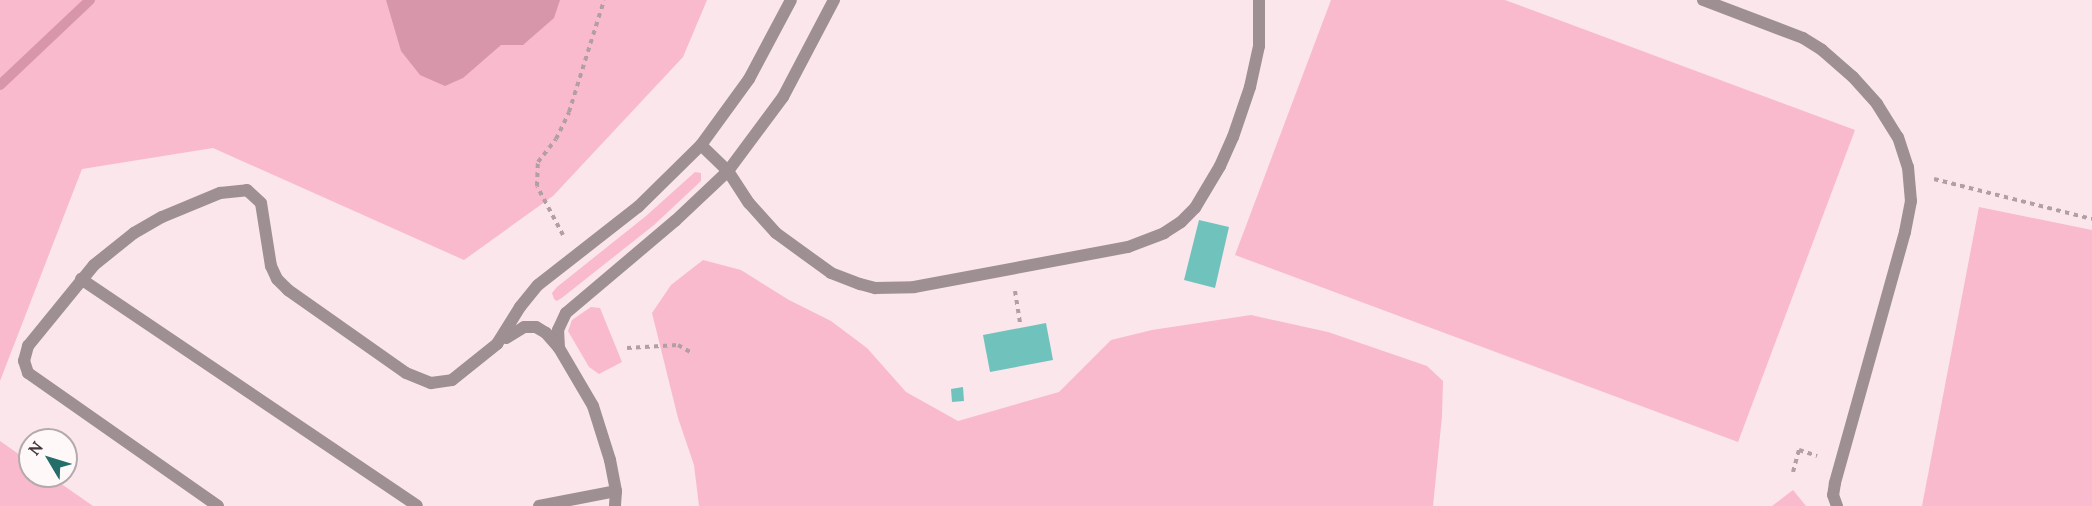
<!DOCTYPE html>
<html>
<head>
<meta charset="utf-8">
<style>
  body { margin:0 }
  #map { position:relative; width:2092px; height:506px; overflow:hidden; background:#fbe6ec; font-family:Lora,serif }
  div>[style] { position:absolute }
  .green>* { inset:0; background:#f9bacd }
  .water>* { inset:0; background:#d896ab }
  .stream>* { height:10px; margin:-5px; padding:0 5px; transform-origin:5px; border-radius:5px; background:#d896ab }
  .building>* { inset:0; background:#70c3bc }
  .path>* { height:4px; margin-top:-2px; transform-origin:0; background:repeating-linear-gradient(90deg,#b19fa4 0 4.5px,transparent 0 9px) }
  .service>* { height:12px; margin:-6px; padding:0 6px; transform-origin:6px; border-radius:6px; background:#9e8f93 }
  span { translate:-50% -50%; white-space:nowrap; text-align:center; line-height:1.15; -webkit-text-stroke:5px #fff8f9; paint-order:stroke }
  .north { position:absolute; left:18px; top:428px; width:60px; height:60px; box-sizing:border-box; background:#fff8f9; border:2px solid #b4aaad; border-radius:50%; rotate:308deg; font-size:16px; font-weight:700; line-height:24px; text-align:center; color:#43363a }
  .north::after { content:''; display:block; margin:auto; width:21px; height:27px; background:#246e69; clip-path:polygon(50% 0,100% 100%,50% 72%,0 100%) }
</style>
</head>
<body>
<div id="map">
  <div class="green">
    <i style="clip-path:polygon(0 0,707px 0,683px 57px,553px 196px,464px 260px,213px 148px,82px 169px,0 381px)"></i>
    <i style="clip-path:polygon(1331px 0,1505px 0,1855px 130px,1738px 442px,1235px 255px)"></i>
    <i style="clip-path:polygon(695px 172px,701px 173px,701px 181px,654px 225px,563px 297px,557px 301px,554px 299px,552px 293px,557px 287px,646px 216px)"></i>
    <i style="clip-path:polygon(1979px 207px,2092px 230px,2092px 506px,1922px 506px)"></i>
    <i style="clip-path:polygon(703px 260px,741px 270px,789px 300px,831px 321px,867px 348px,906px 392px,958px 421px,1059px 392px,1111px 340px,1152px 330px,1251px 315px,1328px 332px,1427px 366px,1443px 381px,1442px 416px,1433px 506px,699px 506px,694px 465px,678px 418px,652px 313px,671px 285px)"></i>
    <i style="clip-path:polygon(591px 307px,600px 308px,622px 362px,599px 374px,589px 367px,568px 331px,572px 320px)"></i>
    <i style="clip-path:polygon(0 441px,30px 462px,30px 476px,50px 476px,93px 506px,0 506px)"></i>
    <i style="clip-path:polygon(1793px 490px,1806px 506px,1772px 506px)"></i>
  </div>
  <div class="water">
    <i style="clip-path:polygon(386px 0,560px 0,554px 18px,523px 45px,501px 45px,463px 78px,445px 86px,420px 75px,401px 51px)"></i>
  </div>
  <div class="stream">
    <i style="left:0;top:85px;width:124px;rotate:-43.4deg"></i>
  </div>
  <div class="building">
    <i style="clip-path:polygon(1199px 220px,1229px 227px,1215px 288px,1184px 280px)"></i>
    <i style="clip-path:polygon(1046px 323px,1053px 360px,990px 372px,983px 335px)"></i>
    <i style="clip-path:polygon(963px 387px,964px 401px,952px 402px,951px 389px)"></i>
  </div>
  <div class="path">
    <i style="left:1934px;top:179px;width:163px;rotate:14.2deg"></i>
    <i style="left:563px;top:235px;width:55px;rotate:-118deg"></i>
    <i style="left:537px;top:186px;width:24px;rotate:-88deg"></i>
    <i style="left:538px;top:162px;width:29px;rotate:-52deg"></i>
    <i style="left:556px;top:139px;width:30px;rotate:-64deg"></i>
    <i style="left:569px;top:112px;width:117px;rotate:-72.6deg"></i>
    <i style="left:1015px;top:291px;width:32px;rotate:81deg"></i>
    <i style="left:627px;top:348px;width:51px;rotate:-3.4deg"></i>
    <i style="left:678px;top:345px;width:14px;rotate:30deg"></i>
    <i style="left:1793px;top:472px;width:23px;rotate:-75deg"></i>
    <i style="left:1799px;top:450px;width:19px;rotate:18deg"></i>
  </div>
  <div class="service">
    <i style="left:1703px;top:0;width:107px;rotate:20.8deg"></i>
    <i style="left:1803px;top:38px;width:22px;rotate:32deg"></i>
    <i style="left:1822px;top:50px;width:41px;rotate:41.1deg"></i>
    <i style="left:1853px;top:77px;width:36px;rotate:48deg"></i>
    <i style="left:1877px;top:104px;width:39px;rotate:58deg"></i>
    <i style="left:1898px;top:137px;width:32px;rotate:72deg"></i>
    <i style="left:1908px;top:167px;width:34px;rotate:85deg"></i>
    <i style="left:1911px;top:201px;width:32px;rotate:101deg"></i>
    <i style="left:1905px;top:232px;width:261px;rotate:105.6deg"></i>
    <i style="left:1835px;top:483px;width:12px;rotate:99deg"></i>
    <i style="left:1833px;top:495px;width:12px;rotate:70deg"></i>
    <i style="left:701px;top:145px;width:37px;rotate:44deg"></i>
    <i style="left:728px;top:171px;width:38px;rotate:57deg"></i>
    <i style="left:749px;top:203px;width:40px;rotate:48deg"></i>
    <i style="left:776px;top:233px;width:68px;rotate:36deg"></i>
    <i style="left:831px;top:273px;width:31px;rotate:21deg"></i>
    <i style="left:860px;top:284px;width:16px;rotate:15deg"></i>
    <i style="left:875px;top:288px;width:39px;rotate:-1deg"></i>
    <i style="left:914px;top:287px;width:218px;rotate:-10.6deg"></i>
    <i style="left:1128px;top:247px;width:39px;rotate:-21deg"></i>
    <i style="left:1164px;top:233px;width:20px;rotate:-33deg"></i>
    <i style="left:1181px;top:222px;width:20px;rotate:-45deg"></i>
    <i style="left:1195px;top:208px;width:49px;rotate:-59.2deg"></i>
    <i style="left:1220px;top:166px;width:32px;rotate:-66deg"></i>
    <i style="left:1233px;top:137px;width:53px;rotate:-71.2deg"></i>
    <i style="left:1250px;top:87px;width:42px;rotate:-77.6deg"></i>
    <i style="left:1259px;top:46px;width:46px;rotate:-90deg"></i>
    <i style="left:81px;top:279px;width:405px;rotate:34deg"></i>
    <i style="left:506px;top:338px;width:21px;rotate:-31deg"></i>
    <i style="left:524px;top:327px;width:12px"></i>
    <i style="left:536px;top:327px;width:12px;rotate:31deg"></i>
    <i style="left:546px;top:333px;width:20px;rotate:49deg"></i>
    <i style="left:559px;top:348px;width:67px;rotate:59.6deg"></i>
    <i style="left:593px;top:406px;width:57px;rotate:72.5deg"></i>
    <i style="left:610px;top:460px;width:32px;rotate:79deg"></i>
    <i style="left:616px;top:491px;width:15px;rotate:94deg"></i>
    <i style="left:559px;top:348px;width:18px;rotate:-93deg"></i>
    <i style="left:558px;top:330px;width:19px;rotate:-65deg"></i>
    <i style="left:566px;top:313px;width:143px;rotate:-40.2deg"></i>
    <i style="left:675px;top:221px;width:73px;rotate:-43.3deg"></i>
    <i style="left:728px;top:171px;width:92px;rotate:-53.4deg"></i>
    <i style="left:783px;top:97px;width:110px;rotate:-62.3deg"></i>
    <i style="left:218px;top:506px;width:232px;rotate:-145deg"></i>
    <i style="left:28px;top:373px;width:13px;rotate:-108deg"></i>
    <i style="left:24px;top:361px;width:16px;rotate:-75deg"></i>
    <i style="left:28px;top:346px;width:104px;rotate:-50.8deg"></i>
    <i style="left:94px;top:265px;width:51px;rotate:-38.7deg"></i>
    <i style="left:134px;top:233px;width:32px;rotate:-30deg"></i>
    <i style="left:162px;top:217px;width:63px;rotate:-22.5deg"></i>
    <i style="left:220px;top:193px;width:27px;rotate:-6deg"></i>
    <i style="left:247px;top:190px;width:19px;rotate:43deg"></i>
    <i style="left:261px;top:203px;width:64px;rotate:81deg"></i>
    <i style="left:271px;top:266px;width:14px;rotate:65deg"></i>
    <i style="left:277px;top:279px;width:16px;rotate:45deg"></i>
    <i style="left:288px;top:290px;width:144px;rotate:35.1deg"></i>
    <i style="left:406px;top:373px;width:27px;rotate:22deg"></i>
    <i style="left:431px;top:383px;width:21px;rotate:-8deg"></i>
    <i style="left:452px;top:380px;width:58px;rotate:-38.7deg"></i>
    <i style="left:497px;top:344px;width:44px;rotate:-58.1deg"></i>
    <i style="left:520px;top:307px;width:28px;rotate:-51deg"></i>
    <i style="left:538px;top:285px;width:127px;rotate:-38deg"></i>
    <i style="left:638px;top:207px;width:88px;rotate:-44.5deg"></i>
    <i style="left:701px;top:145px;width:82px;rotate:-54deg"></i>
    <i style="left:749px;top:79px;width:89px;rotate:-62deg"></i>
    <i style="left:539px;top:506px;width:78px;rotate:-11deg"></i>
  </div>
  <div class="north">N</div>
</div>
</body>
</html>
